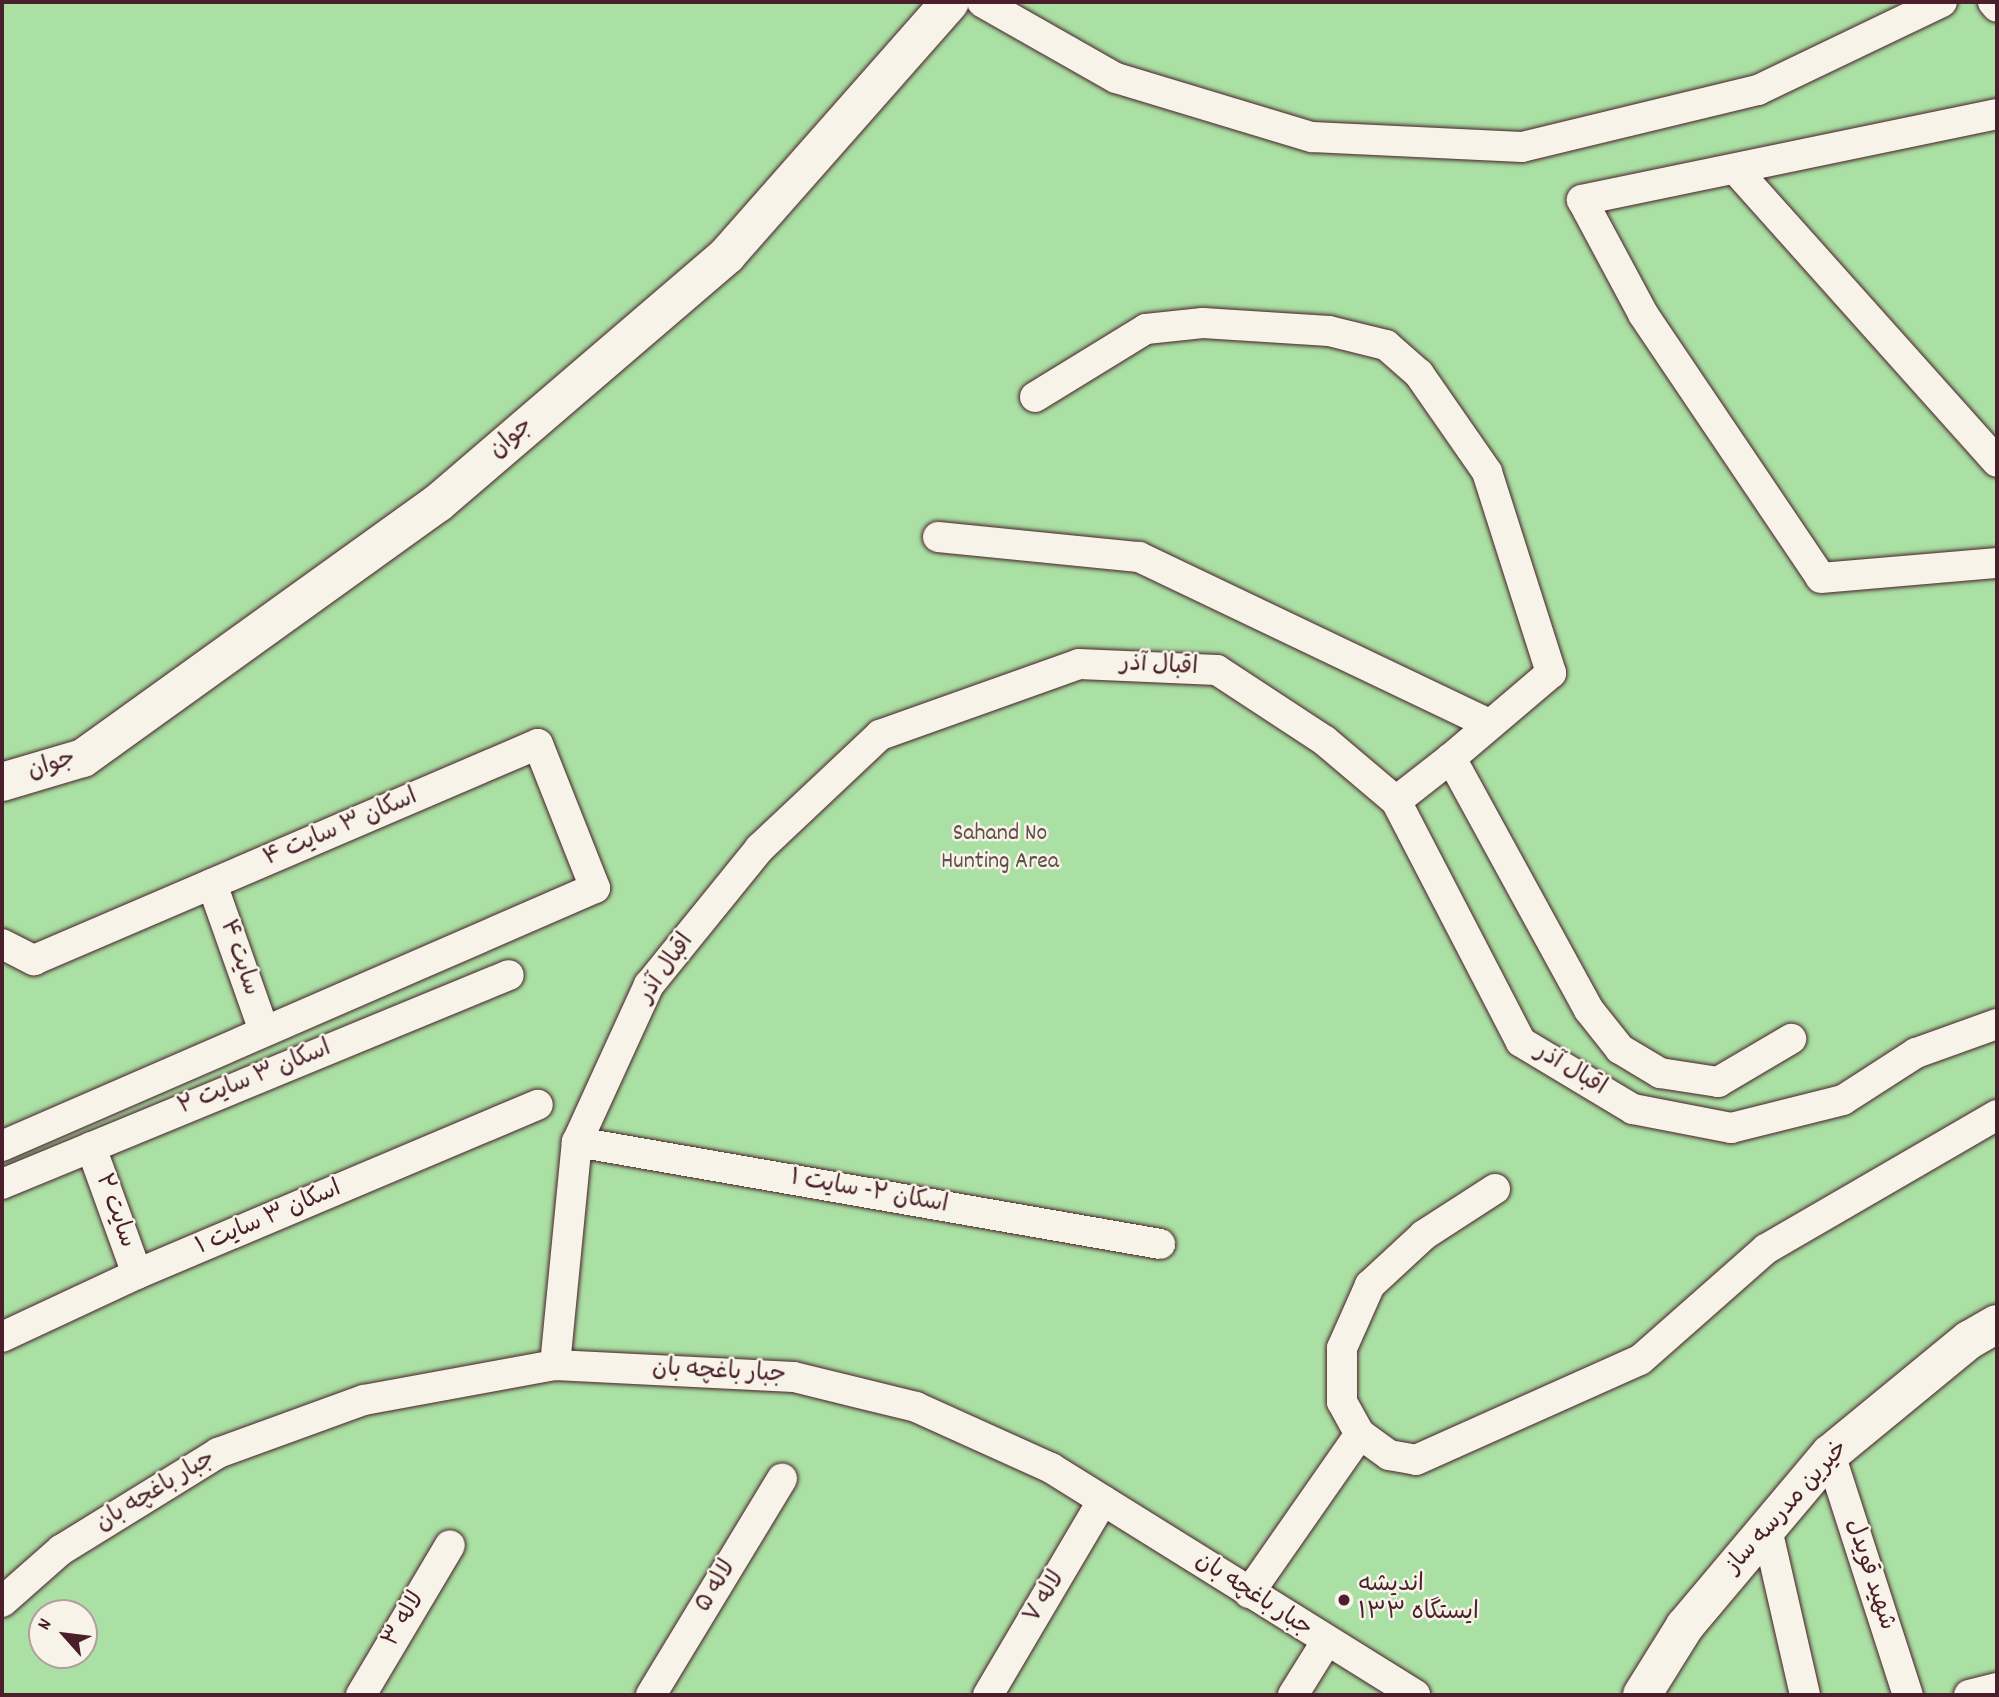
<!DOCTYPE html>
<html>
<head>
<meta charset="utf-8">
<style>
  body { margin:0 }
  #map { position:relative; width:1999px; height:1697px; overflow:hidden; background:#f6e7dc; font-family:Dekko,"Playpen Sans Arabic",sans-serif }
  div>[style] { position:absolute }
  .green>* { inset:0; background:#aae0a3 }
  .roads { filter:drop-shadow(0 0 2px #4a1f2b) drop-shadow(0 0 2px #4a1f2b) }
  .street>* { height:30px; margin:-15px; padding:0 15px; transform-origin:15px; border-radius:15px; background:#f7f3e8 }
  .secondary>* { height:38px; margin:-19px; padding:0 19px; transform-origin:19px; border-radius:19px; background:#f7f3e8 }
  .dots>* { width:19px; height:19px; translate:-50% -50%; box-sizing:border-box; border:4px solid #f7f3e8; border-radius:50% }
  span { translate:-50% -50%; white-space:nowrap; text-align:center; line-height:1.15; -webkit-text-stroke:5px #f7f3e8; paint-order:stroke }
  .street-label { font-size:24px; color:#4a1f2b }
  .park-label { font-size:24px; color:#624f49 }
  .poi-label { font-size:24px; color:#4a1f2b }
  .left { translate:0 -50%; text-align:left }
  .frame { position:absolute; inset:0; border:4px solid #4a1f2b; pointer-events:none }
  .north { position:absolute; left:28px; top:1599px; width:70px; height:70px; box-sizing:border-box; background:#f7f3e8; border:2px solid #b29e9c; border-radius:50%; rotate:298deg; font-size:19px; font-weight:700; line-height:28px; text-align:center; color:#4a1f2b }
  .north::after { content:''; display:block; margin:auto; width:24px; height:32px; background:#4a1f2b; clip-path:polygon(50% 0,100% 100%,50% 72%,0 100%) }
</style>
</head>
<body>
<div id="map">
  <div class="green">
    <i style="clip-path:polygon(evenodd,2px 2px,1997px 2px,1997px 1695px,2px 1695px,2px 2px,42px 1613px,84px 1613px,84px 1655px,42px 1655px,42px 1613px)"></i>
  </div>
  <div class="roads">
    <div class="street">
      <i style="left:982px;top:2px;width:154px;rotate:29.6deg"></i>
      <i style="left:1116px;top:78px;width:205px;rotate:16.8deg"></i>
      <i style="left:1312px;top:137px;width:210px;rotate:2.7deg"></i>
      <i style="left:1522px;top:147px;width:243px;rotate:-13.6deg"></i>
      <i style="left:1758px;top:90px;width:204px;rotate:-25.6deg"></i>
      <i style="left:1993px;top:2px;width:6px;rotate:51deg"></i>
      <i style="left:1997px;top:114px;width:424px;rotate:168.3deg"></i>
      <i style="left:1582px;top:200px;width:129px;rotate:61.8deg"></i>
      <i style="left:1643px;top:314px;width:318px;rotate:56deg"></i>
      <i style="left:1821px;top:578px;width:177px;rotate:-4.9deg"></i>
      <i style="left:1737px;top:171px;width:390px;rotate:48.2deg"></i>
      <i style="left:1035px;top:397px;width:130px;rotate:-31.5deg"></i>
      <i style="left:1146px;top:329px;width:57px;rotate:-6deg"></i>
      <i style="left:1203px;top:323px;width:126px;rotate:3.6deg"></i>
      <i style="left:1329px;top:331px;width:59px;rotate:13.8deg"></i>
      <i style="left:1386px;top:345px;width:44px;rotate:41.3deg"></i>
      <i style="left:1419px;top:374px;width:119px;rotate:55.2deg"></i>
      <i style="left:1487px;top:472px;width:211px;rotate:72.3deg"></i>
      <i style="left:1551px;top:673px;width:131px;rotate:139.6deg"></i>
      <i style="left:1451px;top:758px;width:70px;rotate:142deg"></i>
      <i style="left:938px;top:537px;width:202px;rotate:5.7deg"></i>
      <i style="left:1139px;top:557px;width:388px;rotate:25.5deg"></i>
      <i style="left:1451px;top:758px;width:287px;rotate:61.3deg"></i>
      <i style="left:1589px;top:1010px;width:50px;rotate:51.5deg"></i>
      <i style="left:1620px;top:1049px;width:47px;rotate:31deg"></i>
      <i style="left:1660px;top:1073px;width:59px;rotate:8.8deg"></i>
      <i style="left:1718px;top:1082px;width:85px;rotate:-30.5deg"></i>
      <i style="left:212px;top:884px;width:156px;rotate:70.5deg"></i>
      <i style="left:2px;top:944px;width:36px;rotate:27deg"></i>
      <i style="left:34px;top:960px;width:548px;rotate:-23.2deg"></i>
      <i style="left:538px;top:744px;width:155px;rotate:68.4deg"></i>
      <i style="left:595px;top:888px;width:647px;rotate:156.49deg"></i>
      <i style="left:577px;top:1142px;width:592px;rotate:9.92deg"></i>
      <i style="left:91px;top:1147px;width:135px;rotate:70.1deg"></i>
      <i style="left:2px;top:1184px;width:548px;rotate:-22.4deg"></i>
      <i style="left:1495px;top:1189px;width:85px;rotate:147.1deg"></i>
      <i style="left:1424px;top:1235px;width:74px;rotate:137.2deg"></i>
      <i style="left:1370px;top:1285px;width:69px;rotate:114deg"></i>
      <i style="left:1342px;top:1348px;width:54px;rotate:90deg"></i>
      <i style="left:1342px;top:1402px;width:37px;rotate:61deg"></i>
      <i style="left:1360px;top:1434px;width:36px;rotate:36deg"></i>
      <i style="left:1389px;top:1455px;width:27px;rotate:10deg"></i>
      <i style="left:1416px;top:1460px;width:245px;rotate:-24.1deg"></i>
      <i style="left:1640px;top:1360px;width:168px;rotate:-41.4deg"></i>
      <i style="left:1766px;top:1249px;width:267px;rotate:-30.1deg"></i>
      <i style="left:2px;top:1337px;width:149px;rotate:-25deg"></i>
      <i style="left:137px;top:1274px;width:435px;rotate:-22.9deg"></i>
      <i style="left:555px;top:1365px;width:224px;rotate:-84.4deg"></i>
      <i style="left:577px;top:1142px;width:173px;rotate:-65.4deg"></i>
      <i style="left:649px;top:985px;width:176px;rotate:-51deg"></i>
      <i style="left:760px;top:848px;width:165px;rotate:-43.3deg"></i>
      <i style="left:880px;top:735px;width:211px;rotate:-19.6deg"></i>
      <i style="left:1079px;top:664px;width:138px;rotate:2.5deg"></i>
      <i style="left:1217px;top:670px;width:129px;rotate:33.3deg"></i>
      <i style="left:1325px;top:741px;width:93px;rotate:40.2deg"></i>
      <i style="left:1396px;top:801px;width:271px;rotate:62.6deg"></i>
      <i style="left:1521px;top:1042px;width:131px;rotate:30.9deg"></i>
      <i style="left:1633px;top:1109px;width:100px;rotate:11deg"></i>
      <i style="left:1731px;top:1128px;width:115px;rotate:-14deg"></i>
      <i style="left:1843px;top:1100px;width:87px;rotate:-32.8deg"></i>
      <i style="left:1916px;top:1053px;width:86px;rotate:-19.7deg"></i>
      <i style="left:1830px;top:1454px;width:253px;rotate:72.1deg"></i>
      <i style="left:1767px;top:1529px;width:170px;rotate:77.1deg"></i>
      <i style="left:1249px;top:1593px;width:194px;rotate:-55.1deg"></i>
      <i style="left:2px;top:1602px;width:79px;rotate:-41.4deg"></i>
      <i style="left:61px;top:1550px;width:185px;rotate:-31.7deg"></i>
      <i style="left:218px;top:1453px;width:155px;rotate:-20deg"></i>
      <i style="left:364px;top:1400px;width:194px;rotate:-10.4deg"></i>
      <i style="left:555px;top:1365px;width:239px;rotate:2.9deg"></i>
      <i style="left:794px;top:1377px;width:126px;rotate:13.8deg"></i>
      <i style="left:916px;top:1407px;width:148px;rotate:24.3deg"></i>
      <i style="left:1051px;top:1468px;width:429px;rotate:31.9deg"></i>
      <i style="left:361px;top:1695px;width:174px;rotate:-59.3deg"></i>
      <i style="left:651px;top:1695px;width:253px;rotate:-58.8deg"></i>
      <i style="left:988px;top:1695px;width:226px;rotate:-59.5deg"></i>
      <i style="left:1293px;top:1695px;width:62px;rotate:-58.1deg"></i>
      <i style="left:1969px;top:1695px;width:29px;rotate:-14deg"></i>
    </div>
    <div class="secondary">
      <i style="left:2px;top:782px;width:84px;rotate:-16.5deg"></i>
      <i style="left:83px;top:758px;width:437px;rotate:-35.7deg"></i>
      <i style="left:438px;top:503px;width:381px;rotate:-40.6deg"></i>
      <i style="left:727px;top:255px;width:337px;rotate:-48.6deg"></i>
      <i style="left:1642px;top:1695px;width:81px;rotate:-58.1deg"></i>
      <i style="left:1685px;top:1626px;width:225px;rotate:-49.9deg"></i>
      <i style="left:1830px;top:1454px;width:180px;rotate:-39.4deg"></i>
      <i style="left:1969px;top:1340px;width:32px;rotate:-30deg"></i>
    </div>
  </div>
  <div class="dots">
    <i style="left:1344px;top:1600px;background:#4a1f2b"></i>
  </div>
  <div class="street-label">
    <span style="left:512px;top:439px;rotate:-41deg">جوان</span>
    <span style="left:1159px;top:667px;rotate:3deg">اقبال آذر</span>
    <span style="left:52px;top:766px;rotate:-18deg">جوان</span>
    <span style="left:341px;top:829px;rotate:-23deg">اسکان ۳ سایت ۴</span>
    <span style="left:238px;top:958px;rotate:71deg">سایت ۴</span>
    <span style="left:667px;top:969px;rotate:-55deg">اقبال آذر</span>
    <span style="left:1570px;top:1071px;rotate:31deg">اقبال آذر</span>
    <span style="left:255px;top:1079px;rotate:-22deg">اسکان ۳ سایت ۲</span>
    <span style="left:869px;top:1193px;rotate:10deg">اسکان ۲- سایت ۱</span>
    <span style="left:114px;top:1211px;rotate:70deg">سایت ۲</span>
    <span style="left:269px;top:1219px;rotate:-23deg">اسکان ۳ سایت ۱</span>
    <span style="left:719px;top:1373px;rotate:3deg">جبار باغچه بان</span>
    <span style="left:156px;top:1492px;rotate:-31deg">جبار باغچه بان</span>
    <span style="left:1788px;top:1508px;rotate:-48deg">خیرین مدرسه ساز</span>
    <span style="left:1869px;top:1575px;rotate:72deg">شهید قویدل</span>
    <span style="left:717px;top:1587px;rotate:-59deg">لاله ۵</span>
    <span style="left:1253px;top:1596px;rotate:33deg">جبار باغچه بان</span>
    <span style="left:1046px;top:1598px;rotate:-59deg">لاله ۷</span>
    <span style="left:405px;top:1620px;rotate:-59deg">لاله ۳</span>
  </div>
  <div class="park-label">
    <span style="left:1000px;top:849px">Sahand No<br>Hunting Area</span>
  </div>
  <div class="poi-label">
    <span class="left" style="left:1358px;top:1600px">اندیشه<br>ایستگاه ۱۳۳</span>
  </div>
  <div class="frame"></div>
  <div class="north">N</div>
</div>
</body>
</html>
